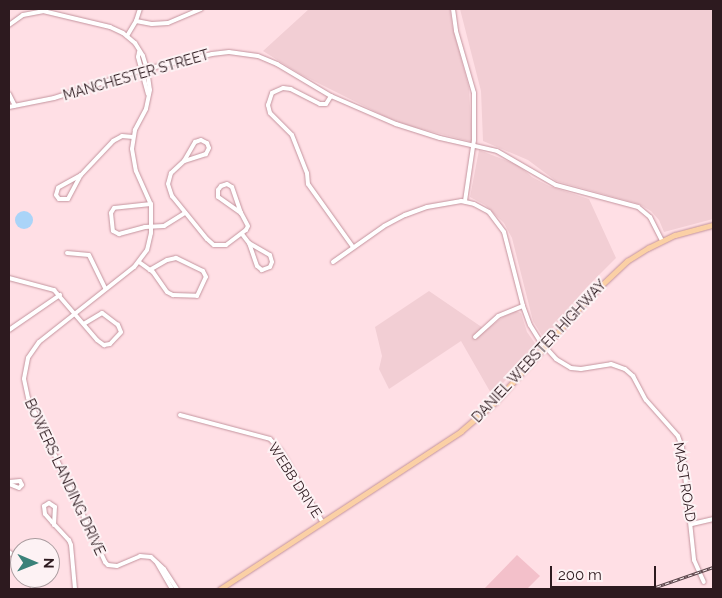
<!DOCTYPE html>
<html>
<head>
<meta charset="utf-8">
<style>
  body { margin:0 }
  #map { position:relative; width:722px; height:598px; overflow:hidden; background:#ffdfe5; font-family:Raleway,sans-serif }
  div>[style] { position:absolute }
  .built>* { inset:0; background:#f2ced4 }
  .green>* { inset:0; background:#f3c0ca }
  .water>* { inset:0; background:#aad4f8 }
  .round { border-radius:50% }
  .roads { filter:drop-shadow(0 0 1px #c4949e) drop-shadow(0 0 1px #c4949e) }
  .minor>* { height:4px; margin:-2px; padding:0 2px; transform-origin:2px; border-radius:2px; background:#fff }
  .major>* { height:5px; margin:-2.5px; padding:0 2.5px; transform-origin:2.5px; border-radius:2.5px; background:#fbd0a5 }
  .rail>* { height:3px; margin-top:-1.5px; transform-origin:0; background:repeating-linear-gradient(90deg,#fdf2f4 0 4px,#5a454a 0 8px); box-sizing:border-box; border-block:1px solid #5a454a }
  span { translate:-50% -50%; white-space:nowrap; text-align:center; line-height:1.15; -webkit-text-stroke:4px #fdf2f4; paint-order:stroke }
  .street-label { font-size:14px; color:#2d1a1f }
  .frame { position:absolute; inset:0; border:10px solid #2d1a1f; pointer-events:none }
  .north { position:absolute; left:10px; top:538px; width:50px; height:50px; box-sizing:border-box; background:#fdf2f4; border:1px solid #aa9c9f; border-radius:50%; rotate:91deg; font-size:14px; font-weight:700; line-height:20px; text-align:center; color:#2d1a1f }
  .north::after { content:''; display:block; margin:auto; width:18px; height:22px; background:#3b8179; clip-path:polygon(50% 0,100% 100%,50% 72%,0 100%) }
  .scale { position:absolute; left:550px; top:566px; width:106px; height:22px; box-sizing:border-box; border:2px solid #2d1a1f; border-top:0; padding-left:6px; font-size:15px; line-height:18px; white-space:nowrap; color:#2d1a1f; -webkit-text-stroke:4px #fdf2f4; paint-order:stroke }
</style>
</head>
<body>
<div id="map">
  <div class="built">
    <i style="clip-path:polygon(309px 9px,450px 9px,452px 25px,469px 88px,472px 142px,410px 126px,386px 117px,300px 74px,263px 51px)"></i>
    <i style="clip-path:polygon(460px 9px,713px 9px,713px 219px,664px 232px,659px 220px,651px 211px,639px 204px,556px 181px,528px 160px,483px 141px,481px 91px)"></i>
    <i style="clip-path:polygon(479px 150px,518px 165px,532px 177px,549px 186px,589px 199px,616px 258px,586px 288px,547px 335px,543px 337px,533px 321px,512px 238px,504px 223px,485px 205px,470px 197px)"></i>
    <i style="clip-path:polygon(429px 291px,486px 330px,503px 317px,516px 311px,521px 313px,527px 332px,537px 346px,492px 395px,461px 341px,389px 389px,379px 369px,382px 356px,375px 327px)"></i>
  </div>
  <div class="green">
    <i style="clip-path:polygon(517px 555px,540px 576px,527px 589px,484px 589px)"></i>
  </div>
  <div class="water">
    <i class="round" style="left:15px;top:211px;width:18px;height:18px"></i>
  </div>
  <div class="roads">
    <div class="minor">
      <i style="left:453px;top:9px;width:22px;rotate:82deg"></i>
      <i style="left:456px;top:31px;width:65px;rotate:73.8deg"></i>
      <i style="left:474px;top:93px;width:47px;rotate:90deg"></i>
      <i style="left:474px;top:140px;width:62px;rotate:98.4deg"></i>
      <i style="left:136px;top:21px;width:16px;rotate:11deg"></i>
      <i style="left:152px;top:24px;width:16px;rotate:-4deg"></i>
      <i style="left:168px;top:23px;width:36px;rotate:-23deg"></i>
      <i style="left:9px;top:25px;width:17px;rotate:-36deg"></i>
      <i style="left:23px;top:15px;width:20px;rotate:-11deg"></i>
      <i style="left:43px;top:11px;width:69px;rotate:13.4deg"></i>
      <i style="left:110px;top:27px;width:14px;rotate:25deg"></i>
      <i style="left:123px;top:33px;width:16px;rotate:40deg"></i>
      <i style="left:135px;top:43px;width:15px;rotate:58deg"></i>
      <i style="left:143px;top:56px;width:14px;rotate:73deg"></i>
      <i style="left:147px;top:69px;width:21px;rotate:82deg"></i>
      <i style="left:150px;top:90px;width:19px;rotate:102deg"></i>
      <i style="left:146px;top:109px;width:24px;rotate:118deg"></i>
      <i style="left:135px;top:130px;width:19px;rotate:99deg"></i>
      <i style="left:132px;top:149px;width:22px;rotate:80deg"></i>
      <i style="left:136px;top:171px;width:36px;rotate:66deg"></i>
      <i style="left:151px;top:204px;width:29px;rotate:90deg"></i>
      <i style="left:151px;top:233px;width:17px;rotate:103deg"></i>
      <i style="left:147px;top:250px;width:21px;rotate:127deg"></i>
      <i style="left:134px;top:267px;width:121px;rotate:141.7deg"></i>
      <i style="left:39px;top:342px;width:19px;rotate:125deg"></i>
      <i style="left:28px;top:358px;width:21px;rotate:101deg"></i>
      <i style="left:24px;top:379px;width:19px;rotate:78deg"></i>
      <i style="left:28px;top:398px;width:181px;rotate:64.8deg"></i>
      <i style="left:105px;top:562px;width:4px;rotate:45deg"></i>
      <i style="left:108px;top:565px;width:9px;rotate:6deg"></i>
      <i style="left:117px;top:566px;width:25px;rotate:-23deg"></i>
      <i style="left:140px;top:556px;width:11px;rotate:5deg"></i>
      <i style="left:151px;top:557px;width:18px;rotate:43deg"></i>
      <i style="left:164px;top:569px;width:24px;rotate:57deg"></i>
      <i style="left:127px;top:36px;width:17px;rotate:-59deg"></i>
      <i style="left:136px;top:21px;width:13px;rotate:-72deg"></i>
      <i style="left:139px;top:52px;width:5px;rotate:101deg"></i>
      <i style="left:138px;top:57px;width:38px;rotate:75deg"></i>
      <i style="left:9px;top:94px;width:13px;rotate:63deg"></i>
      <i style="left:331px;top:96px;width:9px;rotate:122deg"></i>
      <i style="left:326px;top:104px;width:6px;rotate:180deg"></i>
      <i style="left:320px;top:104px;width:33px;rotate:-153deg"></i>
      <i style="left:291px;top:89px;width:8px;rotate:-173deg"></i>
      <i style="left:283px;top:88px;width:12px;rotate:156deg"></i>
      <i style="left:272px;top:93px;width:13px;rotate:108deg"></i>
      <i style="left:268px;top:105px;width:8px;rotate:76deg"></i>
      <i style="left:270px;top:113px;width:31px;rotate:45deg"></i>
      <i style="left:292px;top:135px;width:41px;rotate:68.5deg"></i>
      <i style="left:307px;top:173px;width:11px;rotate:85deg"></i>
      <i style="left:308px;top:184px;width:77px;rotate:54.5deg"></i>
      <i style="left:9px;top:107px;width:46px;rotate:-11.3deg"></i>
      <i style="left:54px;top:98px;width:92px;rotate:-17.7deg"></i>
      <i style="left:142px;top:70px;width:72px;rotate:-12.9deg"></i>
      <i style="left:212px;top:54px;width:17px;rotate:-7deg"></i>
      <i style="left:229px;top:52px;width:29px;rotate:8deg"></i>
      <i style="left:258px;top:56px;width:21px;rotate:23deg"></i>
      <i style="left:277px;top:64px;width:63px;rotate:30.7deg"></i>
      <i style="left:331px;top:96px;width:71px;rotate:23.3deg"></i>
      <i style="left:396px;top:124px;width:46px;rotate:17.7deg"></i>
      <i style="left:440px;top:138px;width:58px;rotate:12.8deg"></i>
      <i style="left:497px;top:151px;width:68px;rotate:30deg"></i>
      <i style="left:556px;top:185px;width:85px;rotate:15deg"></i>
      <i style="left:638px;top:207px;width:16px;rotate:40deg"></i>
      <i style="left:650px;top:217px;width:27px;rotate:63deg"></i>
      <i style="left:184px;top:161px;width:22px;rotate:-60deg"></i>
      <i style="left:195px;top:142px;width:6px;rotate:-18deg"></i>
      <i style="left:201px;top:140px;width:7px;rotate:27deg"></i>
      <i style="left:207px;top:143px;width:5px;rotate:68deg"></i>
      <i style="left:209px;top:148px;width:7px;rotate:117deg"></i>
      <i style="left:206px;top:154px;width:23px;rotate:162deg"></i>
      <i style="left:184px;top:161px;width:18px;rotate:137deg"></i>
      <i style="left:171px;top:173px;width:11px;rotate:105deg"></i>
      <i style="left:168px;top:184px;width:13px;rotate:72deg"></i>
      <i style="left:172px;top:196px;width:55px;rotate:50.9deg"></i>
      <i style="left:207px;top:239px;width:9px;rotate:41deg"></i>
      <i style="left:214px;top:245px;width:12px"></i>
      <i style="left:226px;top:245px;width:25px;rotate:-37deg"></i>
      <i style="left:246px;top:230px;width:4px;rotate:-63deg"></i>
      <i style="left:248px;top:226px;width:15px;rotate:-118deg"></i>
      <i style="left:241px;top:213px;width:28px;rotate:-145deg"></i>
      <i style="left:218px;top:197px;width:7px;rotate:-90deg"></i>
      <i style="left:218px;top:190px;width:5px;rotate:-53deg"></i>
      <i style="left:221px;top:186px;width:6px;rotate:-18deg"></i>
      <i style="left:227px;top:184px;width:6px;rotate:31deg"></i>
      <i style="left:232px;top:187px;width:28px;rotate:71deg"></i>
      <i style="left:81px;top:175px;width:26px;rotate:151deg"></i>
      <i style="left:58px;top:188px;width:7px;rotate:106deg"></i>
      <i style="left:56px;top:195px;width:5px;rotate:53deg"></i>
      <i style="left:59px;top:199px;width:9px"></i>
      <i style="left:68px;top:199px;width:27px;rotate:-62deg"></i>
      <i style="left:81px;top:175px;width:47px;rotate:-46.7deg"></i>
      <i style="left:113px;top:141px;width:10px;rotate:-29deg"></i>
      <i style="left:122px;top:136px;width:11px;rotate:5deg"></i>
      <i style="left:151px;top:204px;width:37px;rotate:174deg"></i>
      <i style="left:114px;top:208px;width:6px;rotate:121deg"></i>
      <i style="left:111px;top:213px;width:18px;rotate:84deg"></i>
      <i style="left:113px;top:231px;width:7px;rotate:27deg"></i>
      <i style="left:119px;top:234px;width:27px;rotate:-15deg"></i>
      <i style="left:145px;top:227px;width:19px;rotate:-3deg"></i>
      <i style="left:164px;top:226px;width:25px;rotate:-32deg"></i>
      <i style="left:242px;top:234px;width:11px;rotate:52deg"></i>
      <i style="left:249px;top:243px;width:24px;rotate:30deg"></i>
      <i style="left:270px;top:255px;width:7px;rotate:74deg"></i>
      <i style="left:272px;top:262px;width:5px;rotate:112deg"></i>
      <i style="left:270px;top:267px;width:9px;rotate:159deg"></i>
      <i style="left:262px;top:270px;width:6px;rotate:-141deg"></i>
      <i style="left:257px;top:266px;width:24px;rotate:-109deg"></i>
      <i style="left:67px;top:253px;width:22px;rotate:5deg"></i>
      <i style="left:89px;top:255px;width:37px;rotate:64deg"></i>
      <i style="left:139px;top:262px;width:17px;rotate:36deg"></i>
      <i style="left:153px;top:272px;width:24px;rotate:55deg"></i>
      <i style="left:167px;top:292px;width:7px;rotate:27deg"></i>
      <i style="left:173px;top:295px;width:24px;rotate:2deg"></i>
      <i style="left:197px;top:296px;width:21px;rotate:-65deg"></i>
      <i style="left:206px;top:277px;width:7px;rotate:-117deg"></i>
      <i style="left:203px;top:271px;width:30px;rotate:-154deg"></i>
      <i style="left:176px;top:258px;width:9px;rotate:167deg"></i>
      <i style="left:167px;top:260px;width:20px;rotate:150deg"></i>
      <i style="left:333px;top:262px;width:62px;rotate:-35.2deg"></i>
      <i style="left:384px;top:226px;width:24px;rotate:-28deg"></i>
      <i style="left:405px;top:215px;width:23px;rotate:-20deg"></i>
      <i style="left:427px;top:207px;width:35px;rotate:-10deg"></i>
      <i style="left:461px;top:201px;width:13px;rotate:13deg"></i>
      <i style="left:474px;top:204px;width:17px;rotate:28deg"></i>
      <i style="left:489px;top:212px;width:25px;rotate:53deg"></i>
      <i style="left:504px;top:232px;width:76px;rotate:75.6deg"></i>
      <i style="left:523px;top:306px;width:20px;rotate:70deg"></i>
      <i style="left:530px;top:325px;width:19px;rotate:58deg"></i>
      <i style="left:540px;top:341px;width:24px;rotate:48deg"></i>
      <i style="left:556px;top:359px;width:17px;rotate:31deg"></i>
      <i style="left:571px;top:368px;width:10px;rotate:6deg"></i>
      <i style="left:581px;top:369px;width:30px;rotate:-9deg"></i>
      <i style="left:611px;top:364px;width:15px;rotate:20deg"></i>
      <i style="left:625px;top:369px;width:11px;rotate:41deg"></i>
      <i style="left:633px;top:376px;width:27px;rotate:62deg"></i>
      <i style="left:646px;top:400px;width:48px;rotate:48.4deg"></i>
      <i style="left:678px;top:436px;width:12px;rotate:70deg"></i>
      <i style="left:682px;top:447px;width:114px;rotate:83.9deg"></i>
      <i style="left:694px;top:560px;width:24px;rotate:66deg"></i>
      <i style="left:9px;top:278px;width:47px;rotate:14.9deg"></i>
      <i style="left:54px;top:290px;width:66px;rotate:49.3deg"></i>
      <i style="left:97px;top:340px;width:9px;rotate:36deg"></i>
      <i style="left:104px;top:345px;width:6px;rotate:-9deg"></i>
      <i style="left:110px;top:344px;width:16px;rotate:-47deg"></i>
      <i style="left:121px;top:332px;width:8px;rotate:-113deg"></i>
      <i style="left:118px;top:325px;width:20px;rotate:-143deg"></i>
      <i style="left:102px;top:313px;width:21px;rotate:149deg"></i>
      <i style="left:9px;top:330px;width:62px;rotate:-34.5deg"></i>
      <i style="left:475px;top:337px;width:31px;rotate:-42deg"></i>
      <i style="left:498px;top:316px;width:27px;rotate:-22deg"></i>
      <i style="left:180px;top:415px;width:93px;rotate:14.9deg"></i>
      <i style="left:270px;top:439px;width:16px;rotate:47deg"></i>
      <i style="left:281px;top:451px;width:83px;rotate:59.7deg"></i>
      <i style="left:9px;top:482px;width:11px;rotate:-5deg"></i>
      <i style="left:20px;top:481px;width:4px;rotate:63deg"></i>
      <i style="left:22px;top:485px;width:4px;rotate:135deg"></i>
      <i style="left:19px;top:488px;width:11px;rotate:-158deg"></i>
      <i style="left:692px;top:524px;width:22px;rotate:-13deg"></i>
      <i style="left:54px;top:525px;width:18px;rotate:-87deg"></i>
      <i style="left:55px;top:507px;width:7px;rotate:-146deg"></i>
      <i style="left:49px;top:503px;width:6px;rotate:149deg"></i>
      <i style="left:44px;top:506px;width:8px;rotate:83deg"></i>
      <i style="left:45px;top:514px;width:11px;rotate:49deg"></i>
      <i style="left:52px;top:522px;width:25px;rotate:47deg"></i>
      <i style="left:69px;top:540px;width:5px;rotate:68deg"></i>
      <i style="left:71px;top:545px;width:44px;rotate:84.8deg"></i>
      <i style="left:9px;top:552px;width:14px;rotate:39deg"></i>
      <i style="left:157px;top:563px;width:30px;rotate:60deg"></i>
      <i style="left:32px;top:578px;width:11px;rotate:85deg"></i>
    </div>
    <div class="major">
      <i style="left:220px;top:589px;width:288px;rotate:-33.2deg"></i>
      <i style="left:461px;top:431px;width:45px;rotate:-40.5deg"></i>
      <i style="left:495px;top:402px;width:144px;rotate:-48.1deg"></i>
      <i style="left:591px;top:295px;width:50px;rotate:-43.4deg"></i>
      <i style="left:627px;top:261px;width:25px;rotate:-32deg"></i>
      <i style="left:648px;top:248px;width:30px;rotate:-26deg"></i>
      <i style="left:675px;top:235px;width:39px;rotate:-15deg"></i>
    </div>
  </div>
  <div class="rail">
    <i style="left:650px;top:589px;width:67px;rotate:-19.2deg"></i>
  </div>
  <div class="street-label">
    <span style="left:136px;top:75px;rotate:-16deg">MANCHESTER STREET</span>
    <span style="left:539px;top:351px;rotate:-47deg">DANIEL WEBSTER HIGHWAY</span>
    <span style="left:65px;top:477px;rotate:65deg">BOWERS LANDING DRIVE</span>
    <span style="left:295px;top:480px;rotate:57deg">WEBB DRIVE</span>
    <span style="left:685px;top:482px;rotate:81deg">MAST ROAD</span>
  </div>
  <div class="frame"></div>
  <div class="north">N</div>
  <div class="scale">200 m</div>
</div>
</body>
</html>
